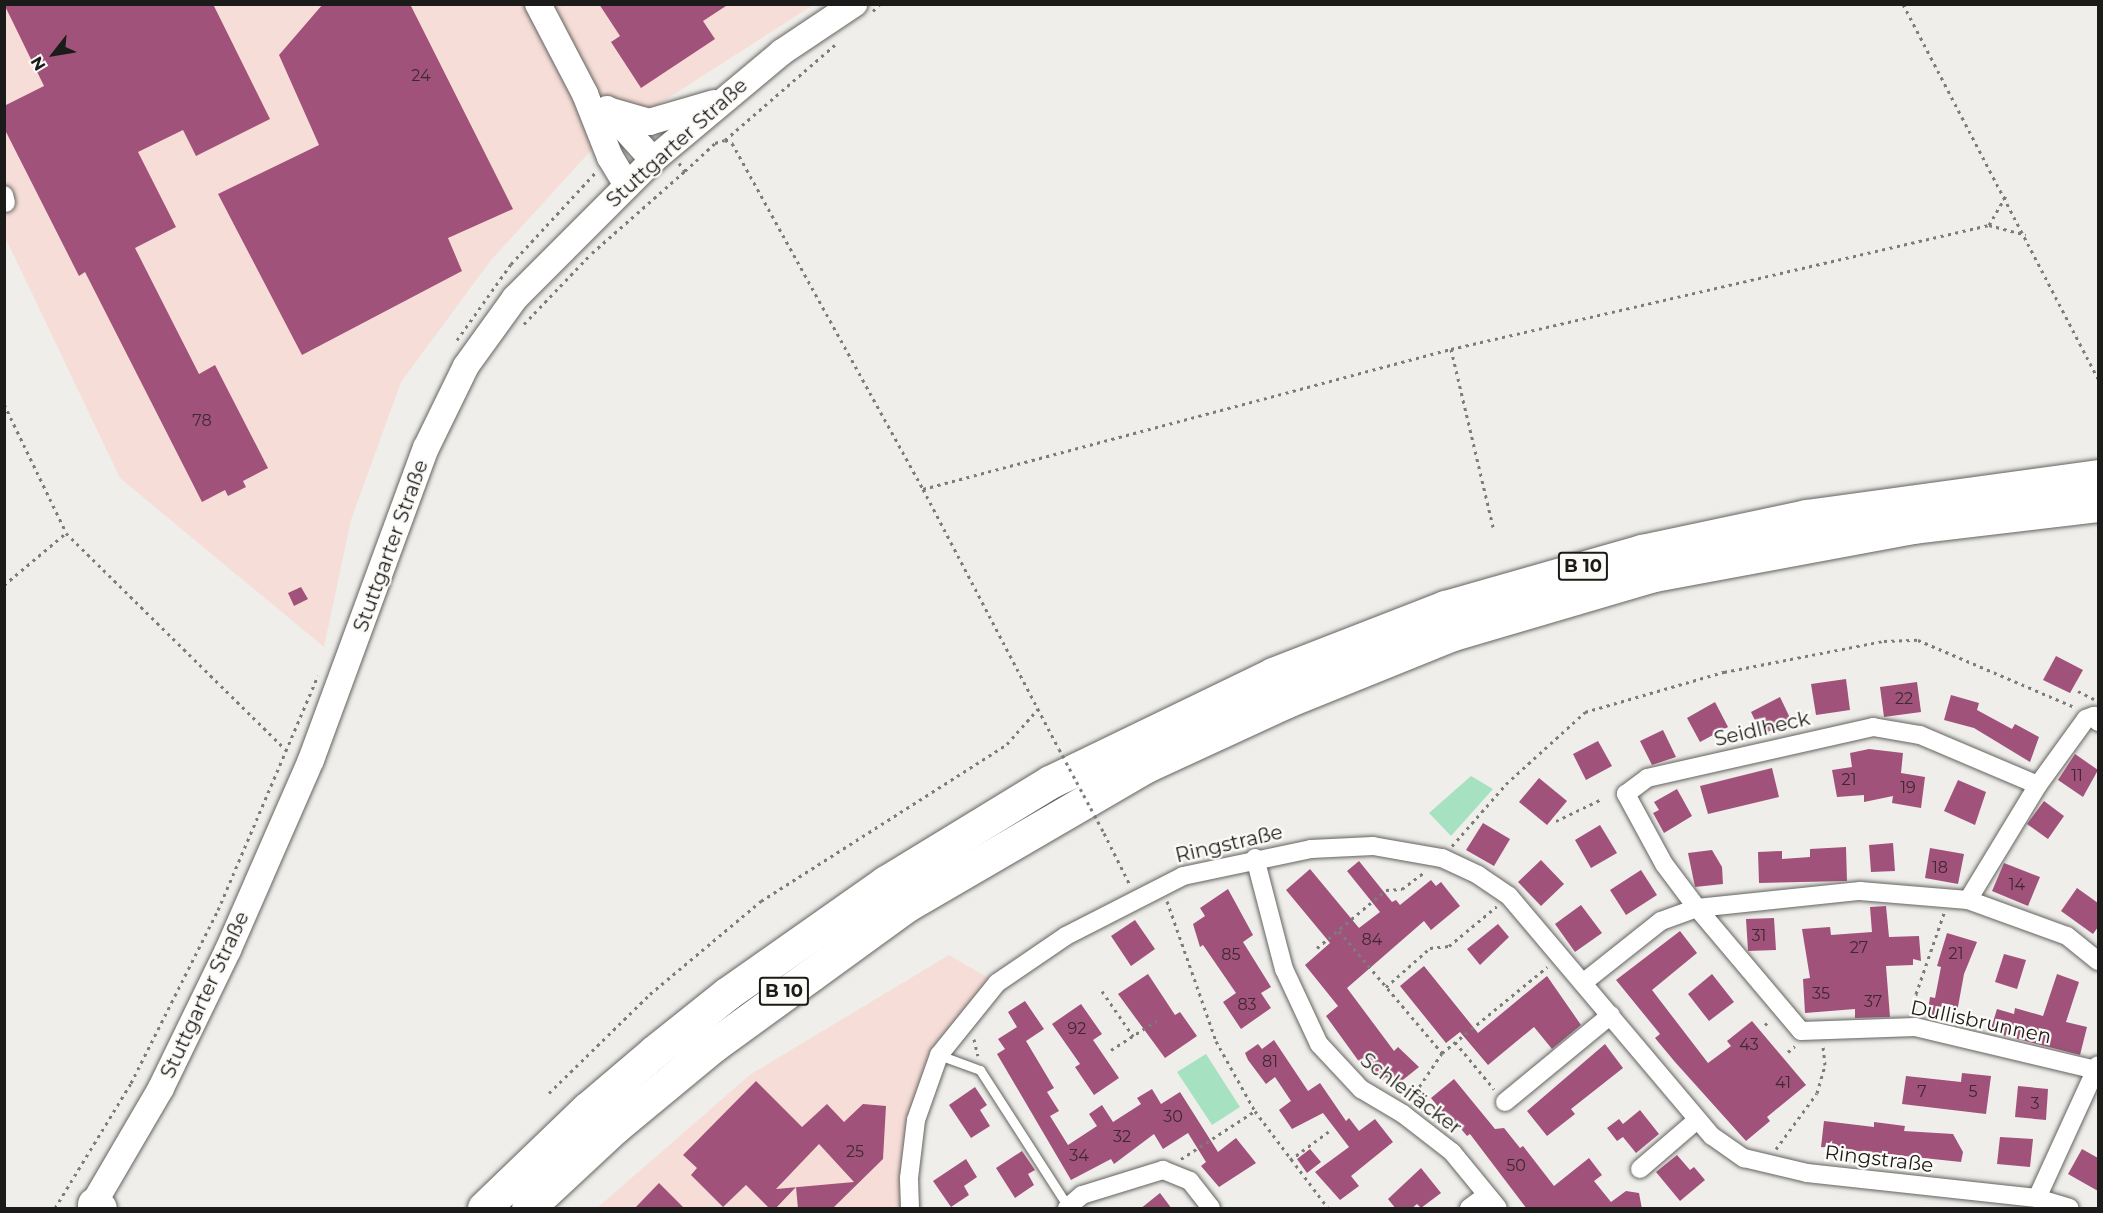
<!DOCTYPE html>
<html>
<head>
<meta charset="utf-8">
<style>
  body { margin:0 }
  #map { position:relative; width:2103px; height:1213px; overflow:hidden; background:#efeeea; font-family:Montserrat,sans-serif }
  div>[style] { position:absolute }
  .industrial>* { inset:0; background:#f7ddd8 }
  .green>* { inset:0; background:#a6e2c2 }
  .building>* { inset:0; background:#a1527a }
  .path>* { height:3px; margin-top:-1.5px; transform-origin:0; background:repeating-linear-gradient(90deg,#7c7c7a 0 3px,transparent 0 7.5px) }
  .roads { filter:drop-shadow(0 0 2px #646360) drop-shadow(0 0 2px #646360) }
  .lane>* { height:9px; margin:-4.5px; padding:0 4.5px; transform-origin:4.5px; border-radius:4.5px; background:#fff }
  .street>* { height:18px; margin:-9px; padding:0 9px; transform-origin:9px; border-radius:9px; background:#fff }
  .secondary>* { height:26px; margin:-13px; padding:0 13px; transform-origin:13px; border-radius:13px; background:#fff }
  .highway>* { height:33px; margin:-16.5px; padding:0 16.5px; transform-origin:16.5px; border-radius:16.5px; background:#fff }
  .path-bridge>* { height:3px; margin-top:-1.5px; transform-origin:0; background:repeating-linear-gradient(90deg,#7c7c7a 0 3px,transparent 0 7.5px) }
  span { translate:-50% -50%; white-space:nowrap; text-align:center; line-height:1.15; -webkit-text-stroke:4.5px #fcfbf8; paint-order:stroke }
  .number-label { font-size:16px; color:#3c2932 }
  .number-label span { -webkit-text-stroke-width:0 }
  .shield-label span { padding:2px 4px; background:#fcfbf8; border:2px solid; border-radius:4px; -webkit-text-stroke-width:0 }
  .shield-label { font-size:18px; color:#1b1b1a; font-weight:700 }
  .street-label { font-size:20px; color:#1b1b1a }
  .frame { position:absolute; inset:0; border:6px solid #1b1b1a; pointer-events:none }
  .north { position:absolute; left:24px; top:24px; width:60px; height:60px; -webkit-text-stroke:4px #fcfbf8; paint-order:stroke; rotate:239deg; font-size:16px; font-weight:700; line-height:24px; text-align:center; color:#1b1b1a }
  .north::after { content:''; display:block; margin:auto; width:21px; height:27px; background:#1b1b1a; clip-path:polygon(50% 0,100% 100%,50% 72%,0 100%) }
</style>
</head>
<body>
<div id="map">
  <div class="industrial">
    <i style="clip-path:polygon(5px 5px,813px 5px,597px 144px,491px 260px,401px 382px,351px 520px,324px 647px,120px 478px,5px 237px)"></i>
    <i style="clip-path:polygon(949px 955px,997px 983px,969px 1015px,916px 1120px,910px 1208px,597px 1208px,751px 1074px)"></i>
  </div>
  <div class="green">
    <i style="clip-path:polygon(1471px 776px,1493px 789px,1451px 836px,1429px 813px)"></i>
    <i style="clip-path:polygon(1206px 1054px,1240px 1107px,1212px 1125px,1177px 1072px)"></i>
  </div>
  <div class="building">
    <i style="clip-path:polygon(4px 4px,213px 4px,270px 119px,196px 156px,183px 130px,138px 152px,176px 227px,135px 248px,199px 374px,215px 365px,268px 468px,243px 481px,246px 487px,228px 496px,225px 490px,202px 502px,85px 272px,79px 276px,4px 128px,4px 106px,44px 86px)"></i>
    <i style="clip-path:polygon(323px 4px,410px 4px,513px 209px,448px 238px,462px 271px,302px 355px,218px 194px,319px 145px,279px 55px)"></i>
    <i style="clip-path:polygon(599px 4px,729px 4px,703px 21px,715px 39px,641px 88px,611px 42px,620px 36px)"></i>
    <i style="clip-path:polygon(301px 587px,308px 599px,294px 606px,288px 593px)"></i>
    <i style="clip-path:polygon(2056px 656px,2083px 670px,2070px 693px,2043px 680px)"></i>
    <i style="clip-path:polygon(1846px 679px,1850px 710px,1816px 715px,1811px 684px)"></i>
    <i style="clip-path:polygon(1917px 682px,1921px 712px,1884px 717px,1880px 687px)"></i>
    <i style="clip-path:polygon(1951px 695px,1979px 703px,1977px 710px,2012px 729px,2015px 724px,2039px 737px,2030px 762px,1974px 728px,1944px 720px)"></i>
    <i style="clip-path:polygon(1780px 697px,1791px 720px,1762px 735px,1751px 712px)"></i>
    <i style="clip-path:polygon(1715px 702px,1728px 727px,1700px 742px,1687px 718px)"></i>
    <i style="clip-path:polygon(1663px 730px,1676px 757px,1652px 765px,1640px 741px)"></i>
    <i style="clip-path:polygon(1598px 741px,1612px 766px,1586px 780px,1573px 754px)"></i>
    <i style="clip-path:polygon(1869px 749px,1903px 753px,1901px 773px,1925px 777px,1921px 808px,1892px 803px,1893px 796px,1864px 802px,1864px 795px,1837px 797px,1832px 770px,1852px 767px,1850px 753px)"></i>
    <i style="clip-path:polygon(2075px 754px,2098px 770px,2083px 797px,2058px 780px)"></i>
    <i style="clip-path:polygon(1772px 768px,1779px 797px,1708px 814px,1700px 786px)"></i>
    <i style="clip-path:polygon(1539px 778px,1567px 801px,1547px 825px,1519px 802px)"></i>
    <i style="clip-path:polygon(1958px 780px,1986px 792px,1975px 825px,1944px 811px)"></i>
    <i style="clip-path:polygon(1677px 789px,1692px 816px,1664px 833px,1653px 813px,1659px 810px,1654px 802px)"></i>
    <i style="clip-path:polygon(2044px 801px,2064px 816px,2048px 839px,2027px 824px)"></i>
    <i style="clip-path:polygon(1483px 823px,1510px 839px,1494px 866px,1466px 850px)"></i>
    <i style="clip-path:polygon(1600px 825px,1617px 853px,1591px 868px,1575px 840px)"></i>
    <i style="clip-path:polygon(1893px 843px,1895px 871px,1871px 872px,1869px 845px)"></i>
    <i style="clip-path:polygon(1846px 847px,1847px 881px,1759px 883px,1758px 852px,1782px 851px,1782px 859px,1810px 857px,1810px 849px)"></i>
    <i style="clip-path:polygon(1930px 848px,1964px 854px,1958px 884px,1925px 878px)"></i>
    <i style="clip-path:polygon(1712px 850px,1722px 867px,1723px 884px,1695px 887px,1688px 853px)"></i>
    <i style="clip-path:polygon(1541px 860px,1564px 884px,1541px 906px,1518px 882px)"></i>
    <i style="clip-path:polygon(1359px 861px,1392px 902px,1396px 900px,1400px 905px,1431px 880px,1436px 886px,1441px 882px,1460px 906px,1431px 930px,1424px 921px,1347px 988px,1394px 1051px,1398px 1047px,1419px 1067px,1394px 1087px,1386px 1077px,1382px 1080px,1365px 1059px,1360px 1063px,1326px 1016px,1338px 1006px,1305px 965px,1330px 943px,1286px 890px,1310px 869px,1359px 928px,1380px 912px,1347px 871px)"></i>
    <i style="clip-path:polygon(2004px 863px,2040px 877px,2028px 906px,1992px 891px)"></i>
    <i style="clip-path:polygon(1641px 870px,1657px 895px,1626px 915px,1610px 890px)"></i>
    <i style="clip-path:polygon(2077px 888px,2098px 903px,2098px 927px,2093px 934px,2061px 911px)"></i>
    <i style="clip-path:polygon(1228px 889px,1253px 935px,1243px 942px,1271px 987px,1261px 993px,1271px 1008px,1241px 1029px,1223px 1002px,1236px 993px,1203px 945px,1200px 947px,1193px 924px,1205px 916px,1200px 908px)"></i>
    <i style="clip-path:polygon(1581px 905px,1602px 933px,1575px 952px,1555px 924px)"></i>
    <i style="clip-path:polygon(1886px 906px,1889px 937px,1919px 936px,1921px 961px,1913px 959px,1913px 965px,1886px 966px,1890px 1017px,1855px 1018px,1855px 1009px,1805px 1013px,1803px 979px,1810px 978px,1802px 929px,1830px 927px,1831px 935px,1872px 932px,1870px 907px)"></i>
    <i style="clip-path:polygon(1774px 918px,1776px 950px,1748px 951px,1746px 919px)"></i>
    <i style="clip-path:polygon(1135px 920px,1155px 949px,1131px 966px,1111px 936px)"></i>
    <i style="clip-path:polygon(1498px 924px,1509px 937px,1480px 965px,1467px 949px)"></i>
    <i style="clip-path:polygon(1680px 931px,1697px 953px,1652px 990px,1708px 1063px,1731px 1046px,1727px 1041px,1752px 1021px,1806px 1085px,1767px 1117px,1770px 1121px,1746px 1141px,1675px 1062px,1655px 1038px,1660px 1034px,1616px 980px)"></i>
    <i style="clip-path:polygon(1947px 933px,1977px 942px,1964px 974px,1955px 1023px,1927px 1017px,1930px 997px,1935px 998px,1941px 967px,1937px 966px)"></i>
    <i style="clip-path:polygon(2004px 954px,2026px 960px,2017px 989px,1995px 982px)"></i>
    <i style="clip-path:polygon(1424px 966px,1478px 1033px,1547px 976px,1581px 1025px,1552px 1049px,1534px 1027px,1488px 1065px,1460px 1032px,1446px 1043px,1400px 986px)"></i>
    <i style="clip-path:polygon(1148px 974px,1175px 1015px,1180px 1012px,1197px 1036px,1165px 1058px,1118px 994px)"></i>
    <i style="clip-path:polygon(1712px 974px,1734px 1002px,1709px 1021px,1688px 994px)"></i>
    <i style="clip-path:polygon(2057px 974px,2079px 982px,2066px 1022px,2087px 1027px,2080px 1055px,1990px 1032px,1997px 1009px,2014px 1014px,2015px 1008px,2043px 1016px)"></i>
    <i style="clip-path:polygon(1025px 1001px,1044px 1029px,1026px 1041px,1054px 1088px,1047px 1092px,1059px 1111px,1050px 1116px,1068px 1145px,1097px 1126px,1089px 1114px,1102px 1105px,1113px 1122px,1141px 1104px,1137px 1098px,1152px 1089px,1161px 1104px,1180px 1092px,1218px 1152px,1236px 1138px,1256px 1163px,1219px 1187px,1201px 1166px,1206px 1162px,1188px 1133px,1163px 1149px,1154px 1134px,1114px 1164px,1111px 1159px,1071px 1180px,997px 1054px,1005px 1049px,998px 1039px,1017px 1027px,1008px 1012px)"></i>
    <i style="clip-path:polygon(1081px 1004px,1102px 1034px,1093px 1040px,1119px 1078px,1094px 1095px,1075px 1067px,1080px 1064px,1052px 1024px)"></i>
    <i style="clip-path:polygon(1274px 1040px,1308px 1091px,1320px 1083px,1346px 1121px,1349px 1118px,1359px 1131px,1375px 1119px,1393px 1142px,1351px 1176px,1359px 1186px,1340px 1200px,1315px 1172px,1349px 1147px,1323px 1113px,1292px 1129px,1279px 1110px,1291px 1101px,1275px 1077px,1266px 1084px,1248px 1060px,1245px 1053px,1258px 1044px,1262px 1049px)"></i>
    <i style="clip-path:polygon(1605px 1044px,1623px 1068px,1571px 1109px,1575px 1114px,1547px 1136px,1527px 1111px)"></i>
    <i style="clip-path:polygon(1962px 1073px,1991px 1076px,1986px 1114px,1902px 1104px,1906px 1076px,1961px 1082px)"></i>
    <i style="clip-path:polygon(1454px 1079px,1495px 1129px,1504px 1128px,1520px 1148px,1523px 1146px,1554px 1186px,1589px 1158px,1602px 1175px,1594px 1181px,1611px 1202px,1626px 1191px,1639px 1193px,1642px 1209px,1527px 1209px,1470px 1134px,1467px 1136px,1456px 1123px,1453px 1125px,1431px 1098px)"></i>
    <i style="clip-path:polygon(evenodd,756px 1081px,802px 1127px,827px 1104px,844px 1122px,863px 1104px,886px 1106px,883px 1159px,832px 1209px,798px 1209px,796px 1187px,775px 1209px,770px 1209px,746px 1185px,723px 1207px,691px 1175px,697px 1168px,683px 1155px,756px 1081px,819px 1144px,854px 1182px,776px 1189px,819px 1144px)"></i>
    <i style="clip-path:polygon(2018px 1086px,2048px 1089px,2046px 1120px,2015px 1117px)"></i>
    <i style="clip-path:polygon(975px 1087px,987px 1105px,980px 1110px,990px 1126px,971px 1138px,949px 1105px)"></i>
    <i style="clip-path:polygon(1640px 1110px,1659px 1134px,1636px 1153px,1623px 1137px,1617px 1141px,1607px 1128px,1619px 1119px,1623px 1124px)"></i>
    <i style="clip-path:polygon(1824px 1121px,1874px 1127px,1874px 1122px,1905px 1126px,1904px 1131px,1953px 1134px,1963px 1152px,1961px 1162px,1821px 1147px)"></i>
    <i style="clip-path:polygon(2000px 1137px,2033px 1139px,2030px 1167px,1997px 1164px)"></i>
    <i style="clip-path:polygon(1310px 1149px,1321px 1162px,1307px 1173px,1297px 1159px)"></i>
    <i style="clip-path:polygon(2082px 1149px,2098px 1158px,2098px 1191px,2068px 1174px)"></i>
    <i style="clip-path:polygon(1022px 1151px,1035px 1170px,1028px 1174px,1034px 1185px,1015px 1198px,996px 1168px)"></i>
    <i style="clip-path:polygon(1677px 1155px,1690px 1170px,1694px 1167px,1705px 1180px,1680px 1201px,1656px 1172px)"></i>
    <i style="clip-path:polygon(966px 1159px,977px 1177px,964px 1186px,969px 1195px,951px 1207px,933px 1181px)"></i>
    <i style="clip-path:polygon(1421px 1168px,1441px 1193px,1421px 1208px,1417px 1204px,1411px 1209px,1396px 1209px,1388px 1199px)"></i>
    <i style="clip-path:polygon(659px 1183px,685px 1209px,634px 1209px)"></i>
    <i style="clip-path:polygon(1160px 1193px,1172px 1209px,1140px 1209px)"></i>
  </div>
  <div class="path">
    <i style="left:1903px;top:4px;width:422px;rotate:62.5deg"></i>
    <i style="left:873px;top:11px;width:10px;rotate:-45deg"></i>
    <i style="left:725px;top:140px;width:148px;rotate:-40.9deg"></i>
    <i style="left:679px;top:163px;width:10px;rotate:53deg"></i>
    <i style="left:685px;top:171px;width:41px;rotate:-43deg"></i>
    <i style="left:715px;top:143px;width:10px;rotate:-17deg"></i>
    <i style="left:725px;top:140px;width:8px;rotate:23deg"></i>
    <i style="left:732px;top:143px;width:395px;rotate:61.1deg"></i>
    <i style="left:923px;top:489px;width:293px;rotate:62.4deg"></i>
    <i style="left:1989px;top:225px;width:34px;rotate:-60deg"></i>
    <i style="left:592px;top:253px;width:124px;rotate:-41.4deg"></i>
    <i style="left:524px;top:324px;width:93px;rotate:-46.3deg"></i>
    <i style="left:457px;top:340px;width:93px;rotate:-54.6deg"></i>
    <i style="left:511px;top:264px;width:125px;rotate:-47.3deg"></i>
    <i style="left:1451px;top:349px;width:183px;rotate:76.7deg"></i>
    <i style="left:4px;top:404px;width:142px;rotate:64.2deg"></i>
    <i style="left:923px;top:489px;width:546px;rotate:-14.85deg"></i>
    <i style="left:1451px;top:349px;width:552px;rotate:-12.98deg"></i>
    <i style="left:1989px;top:225px;width:38px;rotate:15deg"></i>
    <i style="left:4px;top:585px;width:81px;rotate:-40deg"></i>
    <i style="left:66px;top:533px;width:310px;rotate:44.6deg"></i>
    <i style="left:2078px;top:691px;width:18px;rotate:27deg"></i>
    <i style="left:1556px;top:821px;width:51px;rotate:-25.6deg"></i>
    <i style="left:1104px;top:833px;width:58px;rotate:63.4deg"></i>
    <i style="left:1452px;top:846px;width:82px;rotate:-48.9deg"></i>
    <i style="left:1506px;top:784px;width:107px;rotate:-42.3deg"></i>
    <i style="left:1585px;top:712px;width:145px;rotate:-16.1deg"></i>
    <i style="left:1724px;top:672px;width:163px;rotate:-11deg"></i>
    <i style="left:1884px;top:641px;width:34px;rotate:-2deg"></i>
    <i style="left:1918px;top:640px;width:170px;rotate:23.2deg"></i>
    <i style="left:1167px;top:901px;width:148px;rotate:70.7deg"></i>
    <i style="left:1216px;top:1041px;width:80px;rotate:60.9deg"></i>
    <i style="left:1255px;top:1111px;width:121px;rotate:53deg"></i>
    <i style="left:1339px;top:931px;width:160px;rotate:49.8deg"></i>
    <i style="left:1317px;top:948px;width:90px;rotate:-40deg"></i>
    <i style="left:1386px;top:890px;width:16px;rotate:-4deg"></i>
    <i style="left:1402px;top:889px;width:26px;rotate:-37deg"></i>
    <i style="left:1386px;top:987px;width:59px;rotate:-41.6deg"></i>
    <i style="left:1430px;top:948px;width:19px;rotate:-6deg"></i>
    <i style="left:1449px;top:946px;width:62px;rotate:-39.8deg"></i>
    <i style="left:1102px;top:991px;width:55px;rotate:55.4deg"></i>
    <i style="left:1915px;top:1010px;width:16px;rotate:-86deg"></i>
    <i style="left:1916px;top:994px;width:86px;rotate:-70.9deg"></i>
    <i style="left:1765px;top:1025px;width:7px;rotate:-45deg"></i>
    <i style="left:974px;top:1039px;width:17px;rotate:77deg"></i>
    <i style="left:1455px;top:1042px;width:61px;rotate:50.3deg"></i>
    <i style="left:1111px;top:1050px;width:54px;rotate:-32.8deg"></i>
    <i style="left:1788px;top:1052px;width:9px;rotate:-41deg"></i>
    <i style="left:549px;top:1093px;width:141px;rotate:-44.4deg"></i>
    <i style="left:650px;top:994px;width:145px;rotate:-40deg"></i>
    <i style="left:761px;top:901px;width:292px;rotate:-32.5deg"></i>
    <i style="left:1007px;top:744px;width:47px;rotate:-48.5deg"></i>
    <i style="left:1411px;top:1099px;width:55px;rotate:-56deg"></i>
    <i style="left:1442px;top:1053px;width:136px;rotate:-39.3deg"></i>
    <i style="left:1776px;top:1149px;width:69px;rotate:-53.8deg"></i>
    <i style="left:1817px;top:1093px;width:29px;rotate:-74deg"></i>
    <i style="left:1825px;top:1065px;width:18px;rotate:-96deg"></i>
    <i style="left:1181px;top:1159px;width:88px;rotate:-33deg"></i>
    <i style="left:1290px;top:1160px;width:52px;rotate:-36.4deg"></i>
    <i style="left:55px;top:1208px;width:146px;rotate:-58.7deg"></i>
    <i style="left:131px;top:1083px;width:194px;rotate:-63.3deg"></i>
    <i style="left:218px;top:910px;width:255px;rotate:-66.9deg"></i>
  </div>
  <div class="roads">
    <div class="lane">
      <i style="left:939px;top:1055px;width:44px;rotate:20.1deg"></i>
      <i style="left:980px;top:1070px;width:161px;rotate:57.2deg"></i>
    </div>
    <div class="street">
      <i style="left:4px;top:195px;width:8px;rotate:76deg"></i>
      <i style="left:1255px;top:858px;width:115px;rotate:75.4deg"></i>
      <i style="left:1284px;top:969px;width:83px;rotate:65deg"></i>
      <i style="left:1319px;top:1044px;width:62px;rotate:47deg"></i>
      <i style="left:1361px;top:1089px;width:49px;rotate:30.8deg"></i>
      <i style="left:1403px;top:1114px;width:62px;rotate:37.8deg"></i>
      <i style="left:1452px;top:1152px;width:72px;rotate:50.6deg"></i>
      <i style="left:1968px;top:900px;width:135px;rotate:-58.7deg"></i>
      <i style="left:1584px;top:982px;width:98px;rotate:-38.4deg"></i>
      <i style="left:1661px;top:921px;width:38px;rotate:-20deg"></i>
      <i style="left:1697px;top:908px;width:164px;rotate:-6deg"></i>
      <i style="left:1860px;top:891px;width:108px;rotate:4.8deg"></i>
      <i style="left:1968px;top:900px;width:105px;rotate:20deg"></i>
      <i style="left:2067px;top:936px;width:40px;rotate:39deg"></i>
      <i style="left:2096px;top:1070px;width:186px;rotate:-166.6deg"></i>
      <i style="left:1915px;top:1027px;width:114px;rotate:178deg"></i>
      <i style="left:1801px;top:1031px;width:161px;rotate:-130.2deg"></i>
      <i style="left:1697px;top:908px;width:55px;rotate:-126.9deg"></i>
      <i style="left:1664px;top:864px;width:80px;rotate:-118.5deg"></i>
      <i style="left:1626px;top:794px;width:26px;rotate:-37deg"></i>
      <i style="left:1647px;top:778px;width:232px;rotate:-12.7deg"></i>
      <i style="left:1873px;top:727px;width:48px;rotate:9.7deg"></i>
      <i style="left:1920px;top:735px;width:128px;rotate:23deg"></i>
      <i style="left:2038px;top:785px;width:82px;rotate:-54deg"></i>
      <i style="left:2086px;top:719px;width:9px;rotate:-21deg"></i>
      <i style="left:2094px;top:716px;width:7px;rotate:56deg"></i>
      <i style="left:1505px;top:1102px;width:137px;rotate:-39.4deg"></i>
      <i style="left:1640px;top:1169px;width:75px;rotate:-40.7deg"></i>
      <i style="left:2037px;top:1198px;width:146px;rotate:-65.4deg"></i>
      <i style="left:910px;top:1208px;width:30px;rotate:-92deg"></i>
      <i style="left:909px;top:1178px;width:58px;rotate:-83.1deg"></i>
      <i style="left:916px;top:1120px;width:69px;rotate:-70.5deg"></i>
      <i style="left:939px;top:1055px;width:92px;rotate:-51.1deg"></i>
      <i style="left:997px;top:983px;width:83px;rotate:-34.3deg"></i>
      <i style="left:1066px;top:936px;width:131px;rotate:-27.1deg"></i>
      <i style="left:1183px;top:876px;width:131px;rotate:-11.9deg"></i>
      <i style="left:1311px;top:849px;width:62px;rotate:-2.8deg"></i>
      <i style="left:1373px;top:846px;width:70px;rotate:9.9deg"></i>
      <i style="left:1442px;top:858px;width:40px;rotate:25deg"></i>
      <i style="left:1478px;top:875px;width:37px;rotate:34deg"></i>
      <i style="left:1509px;top:896px;width:314px;rotate:49.8deg"></i>
      <i style="left:1712px;top:1136px;width:39px;rotate:35deg"></i>
      <i style="left:1744px;top:1158px;width:65px;rotate:13.4deg"></i>
      <i style="left:1807px;top:1173px;width:231px;rotate:6.2deg"></i>
      <i style="left:2037px;top:1198px;width:34px;rotate:17deg"></i>
      <i style="left:1067px;top:1208px;width:20px;rotate:-41deg"></i>
      <i style="left:1082px;top:1195px;width:85px;rotate:-17.2deg"></i>
      <i style="left:1163px;top:1170px;width:29px;rotate:22deg"></i>
      <i style="left:1190px;top:1181px;width:34px;rotate:52deg"></i>
      <i style="left:1469px;top:1208px;width:22px;rotate:-36deg"></i>
    </div>
    <div class="secondary">
      <i style="left:538px;top:4px;width:102px;rotate:62.4deg"></i>
      <i style="left:585px;top:94px;width:68px;rotate:68.4deg"></i>
      <i style="left:610px;top:157px;width:33px;rotate:59deg"></i>
      <i style="left:607px;top:109px;width:69px;rotate:48deg"></i>
      <i style="left:611px;top:111px;width:40px;rotate:16deg"></i>
      <i style="left:649px;top:122px;width:68px;rotate:-16.3deg"></i>
      <i style="left:91px;top:1208px;width:139px;rotate:-59.7deg"></i>
      <i style="left:161px;top:1088px;width:153px;rotate:-64.1deg"></i>
      <i style="left:228px;top:950px;width:207px;rotate:-66.4deg"></i>
      <i style="left:311px;top:760px;width:333px;rotate:-69.8deg"></i>
      <i style="left:426px;top:448px;width:91px;rotate:-64deg"></i>
      <i style="left:466px;top:366px;width:84px;rotate:-54.2deg"></i>
      <i style="left:515px;top:298px;width:195px;rotate:-45deg"></i>
      <i style="left:653px;top:160px;width:168px;rotate:-39.9deg"></i>
      <i style="left:782px;top:52px;width:87px;rotate:-33.7deg"></i>
    </div>
    <div class="highway">
      <i style="left:94px;top:1204px;width:7px;rotate:34deg"></i>
      <i style="left:484px;top:1208px;width:143px;rotate:-43.9deg"></i>
      <i style="left:587px;top:1109px;width:88px;rotate:-40.4deg"></i>
      <i style="left:654px;top:1052px;width:95px;rotate:-38.6deg"></i>
      <i style="left:728px;top:993px;width:193px;rotate:-35.1deg"></i>
      <i style="left:886px;top:882px;width:192px;rotate:-31.4deg"></i>
      <i style="left:1050px;top:782px;width:248px;rotate:-25.8deg"></i>
      <i style="left:1273px;top:674px;width:185px;rotate:-21.3deg"></i>
      <i style="left:1445px;top:607px;width:205px;rotate:-15.9deg"></i>
      <i style="left:1642px;top:551px;width:168px;rotate:-12deg"></i>
      <i style="left:1806px;top:516px;width:295px;rotate:-7.8deg"></i>
      <i style="left:528px;top:1208px;width:119px;rotate:-43deg"></i>
      <i style="left:615px;top:1127px;width:127px;rotate:-39.6deg"></i>
      <i style="left:713px;top:1046px;width:236px;rotate:-36deg"></i>
      <i style="left:904px;top:907px;width:280px;rotate:-30.2deg"></i>
      <i style="left:1146px;top:766px;width:155px;rotate:-24.7deg"></i>
      <i style="left:1287px;top:701px;width:179px;rotate:-22deg"></i>
      <i style="left:1453px;top:634px;width:209px;rotate:-16.4deg"></i>
      <i style="left:1654px;top:575px;width:263px;rotate:-10.5deg"></i>
      <i style="left:1913px;top:527px;width:186px;rotate:-6.8deg"></i>
    </div>
  </div>
  <div class="path-bridge">
    <i style="left:1059px;top:749px;width:95px;rotate:61.8deg"></i>
  </div>
  <div class="number-label">
    <span style="left:421px;top:76px">24</span>
    <span style="left:202px;top:421px">78</span>
    <span style="left:1904px;top:699px">22</span>
    <span style="left:2077px;top:776px">11</span>
    <span style="left:1849px;top:780px">21</span>
    <span style="left:1908px;top:788px">19</span>
    <span style="left:1940px;top:868px">18</span>
    <span style="left:2017px;top:885px">14</span>
    <span style="left:1759px;top:936px">31</span>
    <span style="left:1372px;top:940px">84</span>
    <span style="left:1859px;top:948px">27</span>
    <span style="left:1956px;top:954px">21</span>
    <span style="left:1231px;top:955px">85</span>
    <span style="left:1821px;top:994px">35</span>
    <span style="left:1873px;top:1002px">37</span>
    <span style="left:1247px;top:1005px">83</span>
    <span style="left:1077px;top:1029px">92</span>
    <span style="left:1749px;top:1045px">43</span>
    <span style="left:1270px;top:1062px">81</span>
    <span style="left:1783px;top:1083px">41</span>
    <span style="left:1922px;top:1092px">7</span>
    <span style="left:1973px;top:1092px">5</span>
    <span style="left:2035px;top:1104px">3</span>
    <span style="left:1173px;top:1117px">30</span>
    <span style="left:1122px;top:1137px">32</span>
    <span style="left:855px;top:1152px">25</span>
    <span style="left:1079px;top:1156px">34</span>
    <span style="left:1516px;top:1166px">50</span>
  </div>
  <div class="shield-label">
    <span style="left:1583px;top:566px">B 10</span>
    <span style="left:784px;top:991px">B 10</span>
  </div>
  <div class="street-label">
    <span style="left:677px;top:143px;rotate:-42deg">Stuttgarter Straße</span>
    <span style="left:391px;top:546px;rotate:-70deg">Stuttgarter Straße</span>
    <span style="left:1762px;top:729px;rotate:-13deg">Seidlheck</span>
    <span style="left:1229px;top:844px;rotate:-13deg">Ringstraße</span>
    <span style="left:205px;top:995px;rotate:-65deg">Stuttgarter Straße</span>
    <span style="left:1981px;top:1022px;rotate:12deg">Dullisbrunnen</span>
    <span style="left:1411px;top:1094px;rotate:37deg">Schleifäcker</span>
    <span style="left:1879px;top:1159px;rotate:7deg">Ringstraße</span>
  </div>
  <div class="frame"></div>
  <div class="north">N</div>
</div>
</body>
</html>
